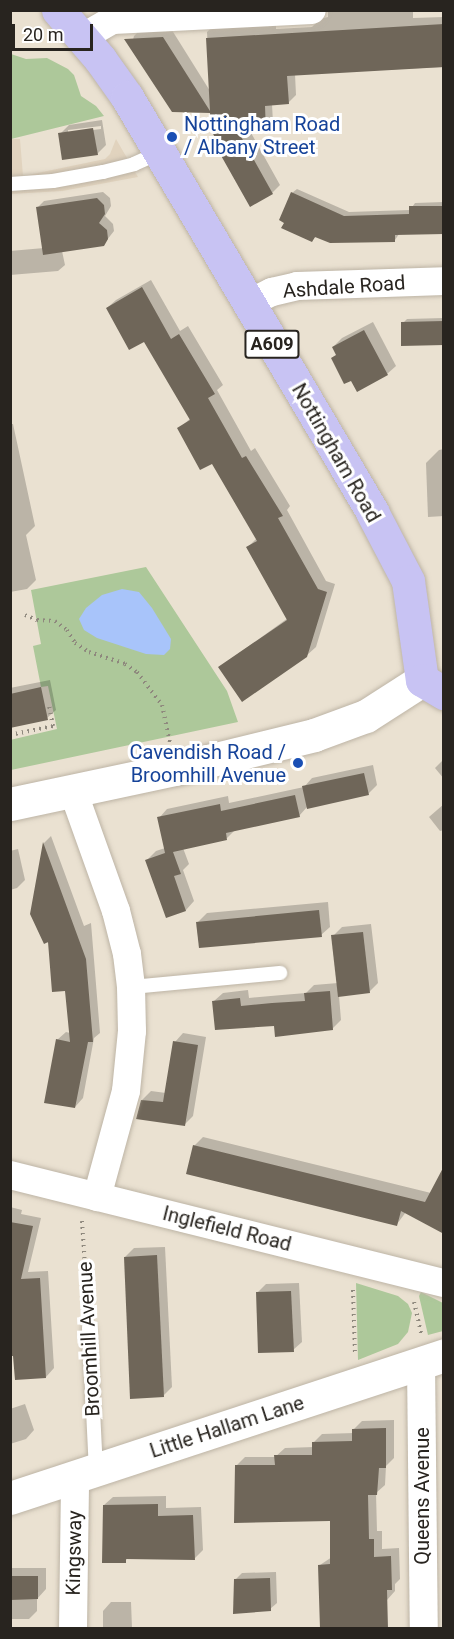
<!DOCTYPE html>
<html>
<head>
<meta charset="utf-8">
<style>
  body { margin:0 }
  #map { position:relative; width:454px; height:1639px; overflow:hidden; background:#eae1d1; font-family:Roboto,sans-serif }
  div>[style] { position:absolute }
  .built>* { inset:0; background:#e1d3be }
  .green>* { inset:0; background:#adc89a }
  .water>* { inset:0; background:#a8c4fa }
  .shadow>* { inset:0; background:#0003 }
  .building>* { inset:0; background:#6f6659 }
  .path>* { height:4px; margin-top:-2px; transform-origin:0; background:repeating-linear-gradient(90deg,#8e887d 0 1.5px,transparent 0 6px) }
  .roads { filter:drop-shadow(0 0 2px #bdb4a5) drop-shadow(0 0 2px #bdb4a5) }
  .service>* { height:14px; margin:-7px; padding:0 7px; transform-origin:7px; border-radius:7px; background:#fff }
  .minor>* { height:28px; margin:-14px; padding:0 14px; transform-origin:14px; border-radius:14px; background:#fff }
  .tertiary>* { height:33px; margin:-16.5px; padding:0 16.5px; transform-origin:16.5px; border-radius:16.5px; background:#fff }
  .primary>* { height:33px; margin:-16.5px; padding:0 16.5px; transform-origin:16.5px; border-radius:16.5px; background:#c8c3f3 }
  .dots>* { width:16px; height:16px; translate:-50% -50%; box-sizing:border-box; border:3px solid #fff; border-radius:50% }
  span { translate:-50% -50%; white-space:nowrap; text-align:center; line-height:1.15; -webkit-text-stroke:6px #fff; paint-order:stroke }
  .shield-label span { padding:2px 4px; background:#fff; border:2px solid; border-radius:4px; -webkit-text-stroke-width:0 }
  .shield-label { font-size:18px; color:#28241f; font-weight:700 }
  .transit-label { font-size:20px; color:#164399 }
  .left { translate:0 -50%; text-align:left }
  .right { translate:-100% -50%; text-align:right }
  .street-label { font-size:20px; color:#28241f }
  .frame { position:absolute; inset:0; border:12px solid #28241f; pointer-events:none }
  .scale { position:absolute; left:12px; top:24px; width:81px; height:27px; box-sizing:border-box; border:3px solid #28241f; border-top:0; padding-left:8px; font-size:18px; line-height:21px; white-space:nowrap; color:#28241f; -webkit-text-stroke:4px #fff; paint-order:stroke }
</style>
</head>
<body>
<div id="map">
  <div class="built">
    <i style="clip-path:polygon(11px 139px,20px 139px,23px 176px,105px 159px,110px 154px,116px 139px,138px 177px,62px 191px,11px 194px)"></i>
  </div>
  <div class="green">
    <i style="clip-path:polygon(11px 54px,26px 59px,47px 58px,68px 69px,74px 75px,81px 96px,96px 106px,104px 116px,11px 139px)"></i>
    <i style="clip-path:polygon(146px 567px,227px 691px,238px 722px,11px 770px,10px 740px,57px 729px,48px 686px,41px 687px,33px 646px,41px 644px,31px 590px)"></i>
    <i style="clip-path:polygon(356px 1283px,398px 1296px,408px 1304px,412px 1313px,408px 1332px,398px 1344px,358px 1360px)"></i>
    <i style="clip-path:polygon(421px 1292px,443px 1303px,443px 1331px,428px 1335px,419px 1296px)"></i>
  </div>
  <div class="water">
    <i style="clip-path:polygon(122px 589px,139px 592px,152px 608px,171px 639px,170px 649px,164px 655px,146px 654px,97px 638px,84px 630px,79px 619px,86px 608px,102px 595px)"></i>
  </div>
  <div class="shadow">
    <i style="clip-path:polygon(328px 10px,413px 10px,413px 18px,444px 17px,444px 67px,295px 74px,296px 95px,288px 103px,272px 104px,273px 123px,265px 131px,250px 131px,280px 185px,272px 193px,224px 150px,211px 111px,173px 111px,131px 47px,134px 36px,142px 28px,170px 27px,210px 91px,207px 32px,215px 24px,276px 21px,276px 29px,312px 27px,320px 19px,328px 17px)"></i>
    <i style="clip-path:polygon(evenodd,102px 120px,106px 145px,97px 154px,60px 134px,69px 125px,102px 120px,101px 126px,101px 129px,68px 133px,68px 130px,101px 126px)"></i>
    <i style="clip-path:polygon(297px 189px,349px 212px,410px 210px,415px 203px,444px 202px,444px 231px,399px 234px,395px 240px,317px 236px,312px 240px,292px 193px)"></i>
    <i style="clip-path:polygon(103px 192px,110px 198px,111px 206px,105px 216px,113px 224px,114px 231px,103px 245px,62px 251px,65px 265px,58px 271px,10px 275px,10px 251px,44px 248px,38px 207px,44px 201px)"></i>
    <i style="clip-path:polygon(151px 280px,180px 331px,188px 326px,223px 385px,217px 390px,251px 451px,255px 448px,290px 506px,287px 510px,326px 581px,335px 584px,316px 647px,306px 656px,220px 667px,288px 618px,248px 547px,257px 538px,213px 462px,179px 428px,191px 418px,145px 340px,107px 308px,116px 300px)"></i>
    <i style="clip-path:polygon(444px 318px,444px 344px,403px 323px,407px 319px)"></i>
    <i style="clip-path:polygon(373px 322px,396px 366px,387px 374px,337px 354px,333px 347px,342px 338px)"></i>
    <i style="clip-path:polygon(10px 424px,13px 424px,35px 526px,26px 535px,36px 580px,27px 589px,10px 592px)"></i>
    <i style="clip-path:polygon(444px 449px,444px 516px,428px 517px,426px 463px,439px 450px)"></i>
    <i style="clip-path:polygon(50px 680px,56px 710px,47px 718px,10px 727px,10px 688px)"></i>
    <i style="clip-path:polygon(443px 760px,444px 760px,444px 779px,435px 768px)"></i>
    <i style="clip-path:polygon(373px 765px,377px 785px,368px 794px,307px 807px,299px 816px,236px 829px,227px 838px,183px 848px,189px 864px,183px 870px,194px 901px,186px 910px,166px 916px,147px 860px,156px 851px,165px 848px,159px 818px,167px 809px,228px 796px,229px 803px,304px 787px,312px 778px)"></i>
    <i style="clip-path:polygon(444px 804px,444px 830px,440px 831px,429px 817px)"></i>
    <i style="clip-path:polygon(51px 836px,84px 926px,91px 923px,100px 1033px,94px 1038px,83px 1098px,75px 1107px,57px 1040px,66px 1032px,70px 1033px,75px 948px,45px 942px,31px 913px,44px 843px)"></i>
    <i style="clip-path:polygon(18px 849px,25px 880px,17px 888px,10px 890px,10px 851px)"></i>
    <i style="clip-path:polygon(328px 902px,330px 927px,321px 935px,198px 922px,207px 913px)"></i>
    <i style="clip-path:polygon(371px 924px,378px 983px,369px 992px,339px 996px,341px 1020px,332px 1029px,276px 1024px,214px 1001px,223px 993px,248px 990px,249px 998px,282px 995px,306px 993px,314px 985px,338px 983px,333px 936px,342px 927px)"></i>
    <i style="clip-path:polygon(183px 1033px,206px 1037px,193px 1116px,184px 1125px,142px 1100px,151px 1091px,166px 1093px,175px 1042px)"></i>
    <i style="clip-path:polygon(203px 1137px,431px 1193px,444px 1230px,406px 1212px,397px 1224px,194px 1146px)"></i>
    <i style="clip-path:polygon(10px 1207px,22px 1210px,21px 1214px,41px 1218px,28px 1272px,48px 1271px,54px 1368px,46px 1377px,15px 1354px,10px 1354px)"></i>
    <i style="clip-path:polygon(165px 1247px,172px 1387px,163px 1396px,125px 1257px,134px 1248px)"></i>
    <i style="clip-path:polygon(299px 1283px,302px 1342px,293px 1350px,257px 1293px,266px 1284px)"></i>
    <i style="clip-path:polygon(25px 1404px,34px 1430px,26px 1439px,10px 1444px,10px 1409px)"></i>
    <i style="clip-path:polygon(394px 1420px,394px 1458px,386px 1466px,385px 1485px,376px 1493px,377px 1531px,382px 1531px,382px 1549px,399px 1548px,400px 1579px,395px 1584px,395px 1591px,387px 1600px,320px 1565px,332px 1557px,331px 1520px,237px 1465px,245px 1457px,275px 1457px,285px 1448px,314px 1447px,313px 1443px,322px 1434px,354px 1433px,354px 1429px,362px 1421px)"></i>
    <i style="clip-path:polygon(166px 1496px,166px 1508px,201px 1507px,203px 1550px,194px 1559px,129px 1557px,125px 1561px,104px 1505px,113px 1497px)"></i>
    <i style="clip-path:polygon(10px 1568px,46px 1568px,46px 1589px,37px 1599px,37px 1611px,29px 1619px,10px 1619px)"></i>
    <i style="clip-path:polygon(276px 1572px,277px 1603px,270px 1609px,235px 1580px,242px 1573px)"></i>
    <i style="clip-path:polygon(111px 1602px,131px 1602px,132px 1628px,103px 1628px,103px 1611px)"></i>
  </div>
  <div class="building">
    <i style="clip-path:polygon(444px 24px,444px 67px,287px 76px,289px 104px,265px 106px,266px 132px,239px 133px,273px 194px,250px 207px,219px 152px,222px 151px,211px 130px,210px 113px,172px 112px,124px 39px,163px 37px,210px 111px,206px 38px)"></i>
    <i style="clip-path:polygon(93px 128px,98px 155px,62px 160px,58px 133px)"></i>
    <i style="clip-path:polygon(291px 192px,344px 216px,409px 214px,409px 206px,444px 206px,444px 234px,395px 235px,395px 242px,330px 243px,315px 237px,312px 242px,281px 228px,284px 223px,279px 220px)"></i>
    <i style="clip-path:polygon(97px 198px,104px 205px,105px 214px,99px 223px,107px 230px,108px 239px,104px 246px,43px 255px,36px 207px)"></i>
    <i style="clip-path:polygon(142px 287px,171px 339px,179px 334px,215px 394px,208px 398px,242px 458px,246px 456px,283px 516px,278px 518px,318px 589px,327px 592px,307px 657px,242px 702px,218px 667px,287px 620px,246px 547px,257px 541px,212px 464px,200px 470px,177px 428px,190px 420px,144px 342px,129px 350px,106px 308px)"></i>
    <i style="clip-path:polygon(444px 321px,444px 345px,401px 346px,401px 322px)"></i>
    <i style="clip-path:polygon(364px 330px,388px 375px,357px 392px,351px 381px,344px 384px,331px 358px,336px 355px,332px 347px)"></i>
    <i style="clip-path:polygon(41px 687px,48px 720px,10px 728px,10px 694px)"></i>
    <i style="clip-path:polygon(364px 773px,369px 795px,307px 809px,302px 786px)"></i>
    <i style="clip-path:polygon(295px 795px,300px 817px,226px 833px,227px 840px,173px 852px,181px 874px,174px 876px,186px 911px,166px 918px,145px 860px,165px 853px,157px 817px,220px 804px,221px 811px)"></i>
    <i style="clip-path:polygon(43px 842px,86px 959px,93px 1042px,88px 1042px,75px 1108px,44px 1103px,56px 1039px,70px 1042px,65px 991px,52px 992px,48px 942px,44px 944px,30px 914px)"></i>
    <i style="clip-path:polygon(319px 910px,322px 937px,199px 948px,196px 922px)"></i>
    <i style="clip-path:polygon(363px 932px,370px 993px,338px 997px,331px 935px)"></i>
    <i style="clip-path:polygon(330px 991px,333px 1030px,275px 1037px,274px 1026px,215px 1030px,212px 1001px,240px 998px,241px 1006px,272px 1003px,305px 1001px,304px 993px)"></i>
    <i style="clip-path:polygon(173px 1041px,198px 1045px,185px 1126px,136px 1119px,141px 1100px,163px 1102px)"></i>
    <i style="clip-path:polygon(193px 1145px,425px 1202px,444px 1166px,444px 1234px,401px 1211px,397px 1226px,186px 1174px)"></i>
    <i style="clip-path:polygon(10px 1222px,33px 1226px,21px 1279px,40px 1278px,46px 1378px,15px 1380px,13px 1356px,10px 1356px)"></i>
    <i style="clip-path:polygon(157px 1255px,164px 1397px,130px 1399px,124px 1257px)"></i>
    <i style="clip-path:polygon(291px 1291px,294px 1352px,258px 1353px,256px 1292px)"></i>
    <i style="clip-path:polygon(386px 1428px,386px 1468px,379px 1468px,377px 1495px,368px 1495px,369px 1539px,374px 1539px,374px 1557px,391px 1556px,392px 1590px,387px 1590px,388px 1629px,320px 1629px,318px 1565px,330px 1564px,330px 1521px,234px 1523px,235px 1465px,275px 1465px,274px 1455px,312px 1455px,312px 1442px,352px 1441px,352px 1429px)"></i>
    <i style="clip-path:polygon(158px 1504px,158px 1516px,193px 1515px,195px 1560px,126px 1559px,126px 1563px,102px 1563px,103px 1505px)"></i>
    <i style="clip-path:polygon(10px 1576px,38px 1576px,38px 1599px,10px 1600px)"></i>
    <i style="clip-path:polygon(270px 1578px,271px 1611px,233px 1614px,234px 1579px)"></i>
  </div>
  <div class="path">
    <i style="left:25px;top:615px;width:13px;rotate:23deg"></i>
    <i style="left:37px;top:620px;width:18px;rotate:3deg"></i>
    <i style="left:55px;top:621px;width:15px;rotate:37deg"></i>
    <i style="left:67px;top:630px;width:15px;rotate:58deg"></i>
    <i style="left:75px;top:643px;width:17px;rotate:33deg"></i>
    <i style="left:89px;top:652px;width:38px;rotate:18deg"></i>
    <i style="left:125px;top:664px;width:14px;rotate:34deg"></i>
    <i style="left:137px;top:672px;width:41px;rotate:52.9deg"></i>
    <i style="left:162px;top:705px;width:38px;rotate:78deg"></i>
    <i style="left:10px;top:735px;width:44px;rotate:-11.8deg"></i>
    <i style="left:53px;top:726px;width:20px;rotate:-101deg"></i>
    <i style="left:82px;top:1221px;width:88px;rotate:86.1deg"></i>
    <i style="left:353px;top:1290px;width:64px;rotate:88.2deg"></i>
    <i style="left:414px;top:1302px;width:32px;rotate:77deg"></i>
  </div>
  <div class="roads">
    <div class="service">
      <i style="left:10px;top:184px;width:43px;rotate:-4deg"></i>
      <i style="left:53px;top:181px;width:51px;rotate:-10.2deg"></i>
      <i style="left:103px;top:172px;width:32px;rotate:-14deg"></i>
      <i style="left:134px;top:164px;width:27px;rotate:-24deg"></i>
      <i style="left:131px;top:987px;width:150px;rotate:-5.4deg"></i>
      <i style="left:89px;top:1328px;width:141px;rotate:87.2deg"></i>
    </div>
    <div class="minor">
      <i style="left:83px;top:37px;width:34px;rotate:-30deg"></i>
      <i style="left:113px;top:20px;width:199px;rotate:-2.9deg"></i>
      <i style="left:248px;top:304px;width:27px;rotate:-27deg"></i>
      <i style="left:272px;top:292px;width:26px;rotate:-13deg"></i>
      <i style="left:297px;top:286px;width:147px;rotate:-1.9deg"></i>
      <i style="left:73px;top:791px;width:127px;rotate:70.3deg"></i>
      <i style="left:116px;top:911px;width:44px;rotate:75.7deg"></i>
      <i style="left:127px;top:954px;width:33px;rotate:83deg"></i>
      <i style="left:131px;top:987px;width:44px;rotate:88.7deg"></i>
      <i style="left:132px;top:1031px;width:60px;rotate:95.7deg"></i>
      <i style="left:126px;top:1091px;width:110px;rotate:105.3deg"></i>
      <i style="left:10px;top:1175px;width:447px;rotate:14deg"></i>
      <i style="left:421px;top:1363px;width:265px;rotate:89.4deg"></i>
      <i style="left:73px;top:1628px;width:151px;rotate:-89.2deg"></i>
    </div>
    <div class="tertiary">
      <i style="left:10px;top:804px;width:169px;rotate:-12deg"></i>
      <i style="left:175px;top:769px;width:143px;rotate:-13.7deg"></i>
      <i style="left:314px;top:735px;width:55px;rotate:-20.1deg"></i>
      <i style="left:366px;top:716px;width:67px;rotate:-32.7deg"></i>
      <i style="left:10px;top:1498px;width:457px;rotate:-18.2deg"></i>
    </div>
    <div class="primary">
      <i style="left:58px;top:10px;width:65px;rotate:49.4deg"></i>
      <i style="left:100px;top:59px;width:47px;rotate:54.6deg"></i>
      <i style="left:127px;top:97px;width:482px;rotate:59.4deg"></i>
      <i style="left:372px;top:512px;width:78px;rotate:62.4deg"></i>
      <i style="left:408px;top:581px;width:100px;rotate:82deg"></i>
      <i style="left:422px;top:680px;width:26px;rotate:31deg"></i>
    </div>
  </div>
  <div class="dots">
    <i style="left:172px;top:137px;background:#1a4fb4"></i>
    <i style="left:298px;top:763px;background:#1a4fb4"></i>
  </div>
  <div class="shield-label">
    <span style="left:272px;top:344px">A609</span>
  </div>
  <div class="transit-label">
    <span class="left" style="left:184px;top:136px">Nottingham Road<br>/ Albany Street</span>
    <span class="right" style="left:286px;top:764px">Cavendish Road /<br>Broomhill Avenue</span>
  </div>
  <div class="street-label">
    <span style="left:344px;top:287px;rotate:-4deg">Ashdale Road</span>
    <span style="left:336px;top:453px;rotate:60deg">Nottingham Road</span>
    <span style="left:227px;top:1229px;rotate:14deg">Inglefield Road</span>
    <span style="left:89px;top:1339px;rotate:-93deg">Broomhill Avenue</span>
    <span style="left:227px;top:1427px;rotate:-18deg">Little Hallam Lane</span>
    <span style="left:422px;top:1496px;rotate:-90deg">Queens Avenue</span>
    <span style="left:74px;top:1553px;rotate:-89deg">Kingsway</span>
  </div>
  <div class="frame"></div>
  <div class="scale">20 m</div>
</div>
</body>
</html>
